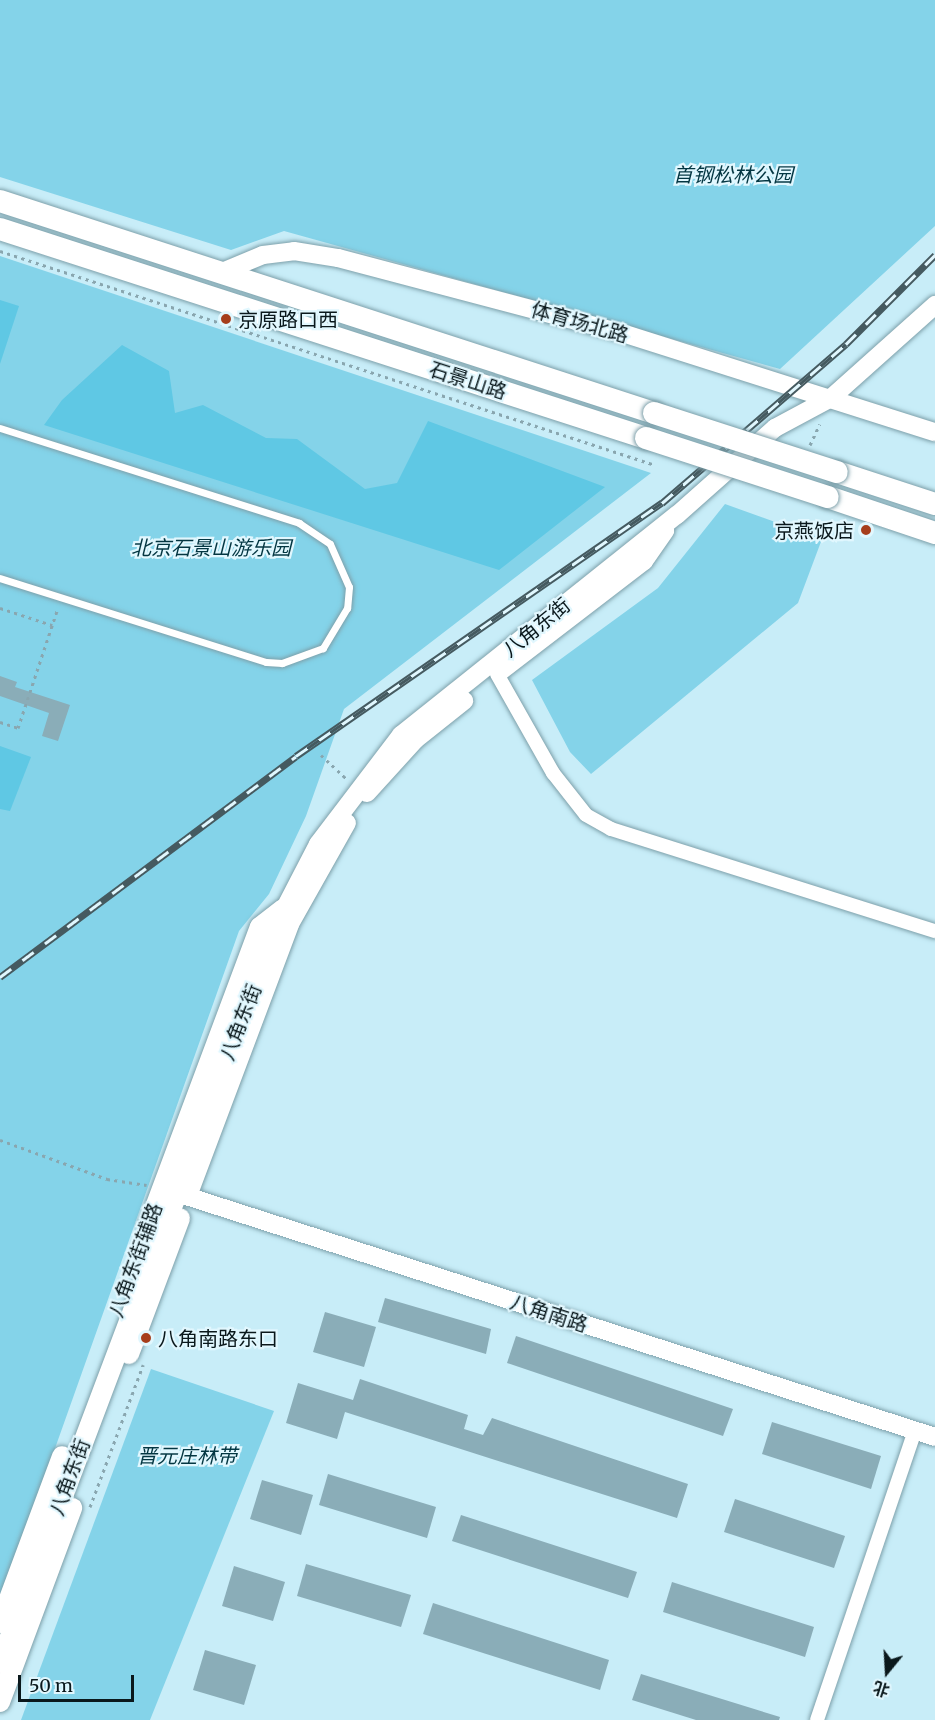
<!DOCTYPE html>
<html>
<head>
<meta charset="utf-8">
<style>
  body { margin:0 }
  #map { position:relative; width:935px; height:1720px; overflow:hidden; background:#c8edf8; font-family:Merriweather,"Noto Sans SC",serif }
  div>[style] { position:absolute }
  .green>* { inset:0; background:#84d3e9 }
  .forest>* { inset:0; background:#5fc8e4 }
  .building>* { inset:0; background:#8aadb8 }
  .path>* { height:3px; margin-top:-1.5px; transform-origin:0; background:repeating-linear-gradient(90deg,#89a6af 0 3px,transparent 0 7.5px) }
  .roads { filter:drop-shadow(0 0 2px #7da0aa) drop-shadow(0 0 2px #7da0aa) }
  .service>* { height:7px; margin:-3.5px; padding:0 3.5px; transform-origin:3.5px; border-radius:3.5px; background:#fff }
  .minor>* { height:14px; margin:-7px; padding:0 7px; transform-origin:7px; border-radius:7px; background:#fff }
  .tertiary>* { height:18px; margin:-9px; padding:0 9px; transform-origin:9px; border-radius:9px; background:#fff }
  .secondary>* { height:20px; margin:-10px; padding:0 10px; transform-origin:10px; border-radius:10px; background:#fff }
  .primary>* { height:22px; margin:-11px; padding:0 11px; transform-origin:11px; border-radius:11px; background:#fff }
  .rail>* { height:7px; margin-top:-3.5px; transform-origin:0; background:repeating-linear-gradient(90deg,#e1f7fe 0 14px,#455a60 0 28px); box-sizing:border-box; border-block:2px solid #455a60 }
  .bridges { filter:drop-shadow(0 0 2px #7da0aa) drop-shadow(0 0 2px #7da0aa) }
  .primary-bridge>* { height:22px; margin:-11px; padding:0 11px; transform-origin:11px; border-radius:11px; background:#fff }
  .dots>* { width:16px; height:16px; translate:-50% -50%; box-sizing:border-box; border:3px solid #e1f7fe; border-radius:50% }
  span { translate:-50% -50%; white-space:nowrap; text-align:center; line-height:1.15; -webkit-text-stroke:4.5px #e1f7fe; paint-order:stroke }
  .park-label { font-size:20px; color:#033642; font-style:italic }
  .poi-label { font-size:20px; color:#0a181c }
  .left { translate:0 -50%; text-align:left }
  .right { translate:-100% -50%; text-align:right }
  .street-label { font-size:20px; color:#0a181c }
  .north { position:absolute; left:857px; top:1642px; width:60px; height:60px; -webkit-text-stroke:4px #e1f7fe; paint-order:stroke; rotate:198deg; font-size:16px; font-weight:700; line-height:24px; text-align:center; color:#0a181c }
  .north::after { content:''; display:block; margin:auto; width:21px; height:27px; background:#0a181c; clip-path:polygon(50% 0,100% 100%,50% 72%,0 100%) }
  .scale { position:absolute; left:18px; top:1675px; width:116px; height:27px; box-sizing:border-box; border:3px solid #0a181c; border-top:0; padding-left:8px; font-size:18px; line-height:21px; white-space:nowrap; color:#0a181c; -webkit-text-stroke:4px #e1f7fe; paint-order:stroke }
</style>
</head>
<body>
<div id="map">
  <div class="green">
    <i style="clip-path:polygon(0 0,935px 0,935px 226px,780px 369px,284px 231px,231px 250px,0 177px)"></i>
    <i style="clip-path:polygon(0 256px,651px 473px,344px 709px,306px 816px,269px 894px,239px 931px,0 1603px)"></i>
    <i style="clip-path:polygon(725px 504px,822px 539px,798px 603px,591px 774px,570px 752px,532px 680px,658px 588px)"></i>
    <i style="clip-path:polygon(151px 1369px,274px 1411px,150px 1720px,21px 1720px)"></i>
  </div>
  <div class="forest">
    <i style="clip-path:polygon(0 300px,19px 306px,0 364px)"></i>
    <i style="clip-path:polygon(122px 345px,169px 371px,175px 413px,203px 405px,266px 438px,297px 439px,365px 489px,397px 483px,428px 421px,605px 487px,499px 570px,44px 425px,62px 400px)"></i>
    <i style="clip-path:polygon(0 746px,31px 757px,10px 811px,0 809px)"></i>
  </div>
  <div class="building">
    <i style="clip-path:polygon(0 676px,17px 682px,15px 687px,70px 705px,58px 741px,42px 736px,49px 713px,0 696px)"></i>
    <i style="clip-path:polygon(385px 1298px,491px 1329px,486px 1354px,378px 1322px)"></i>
    <i style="clip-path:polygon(325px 1312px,376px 1327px,364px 1367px,313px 1352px)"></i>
    <i style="clip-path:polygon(516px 1336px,733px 1409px,723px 1436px,507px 1363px)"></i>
    <i style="clip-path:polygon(360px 1379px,468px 1415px,464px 1429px,483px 1435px,492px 1418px,688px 1484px,677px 1518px,345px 1412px,337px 1439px,286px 1423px,298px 1383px,353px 1400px)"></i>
    <i style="clip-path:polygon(772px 1422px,881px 1456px,871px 1489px,762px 1454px)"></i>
    <i style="clip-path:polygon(328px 1474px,436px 1507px,427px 1538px,319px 1505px)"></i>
    <i style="clip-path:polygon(262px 1480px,313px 1495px,301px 1535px,250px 1519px)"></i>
    <i style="clip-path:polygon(735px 1499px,845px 1536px,834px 1568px,724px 1532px)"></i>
    <i style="clip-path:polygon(461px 1515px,637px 1572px,628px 1598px,452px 1541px)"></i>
    <i style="clip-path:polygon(306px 1564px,411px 1595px,401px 1627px,297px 1596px)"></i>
    <i style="clip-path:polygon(234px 1566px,285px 1582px,273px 1621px,222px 1606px)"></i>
    <i style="clip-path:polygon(672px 1582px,814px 1627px,805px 1657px,663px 1612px)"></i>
    <i style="clip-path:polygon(433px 1603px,609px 1660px,600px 1690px,423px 1634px)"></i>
    <i style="clip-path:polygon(205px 1650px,256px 1665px,244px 1705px,193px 1690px)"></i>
    <i style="clip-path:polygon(641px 1674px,780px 1717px,779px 1720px,696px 1720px,632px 1700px)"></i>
  </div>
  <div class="path">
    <i style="left:0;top:251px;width:686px;rotate:18.09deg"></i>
    <i style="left:810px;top:445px;width:23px;rotate:-65deg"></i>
    <i style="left:0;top:608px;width:55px;rotate:18.1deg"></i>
    <i style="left:0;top:722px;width:19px;rotate:18deg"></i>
    <i style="left:18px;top:728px;width:126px;rotate:-71.6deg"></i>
    <i style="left:321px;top:755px;width:37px;rotate:43deg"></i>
    <i style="left:0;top:1140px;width:114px;rotate:20deg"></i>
    <i style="left:107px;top:1179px;width:40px;rotate:8.5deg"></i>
    <i style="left:90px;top:1507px;width:152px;rotate:-69.5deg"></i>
  </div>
  <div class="roads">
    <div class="service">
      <i style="left:0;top:428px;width:314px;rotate:17.6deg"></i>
      <i style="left:299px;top:523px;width:37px;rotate:34deg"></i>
      <i style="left:330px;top:544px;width:47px;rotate:66.2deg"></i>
      <i style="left:349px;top:587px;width:21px;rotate:95deg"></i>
      <i style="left:347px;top:608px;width:47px;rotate:121deg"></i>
      <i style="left:323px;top:648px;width:44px;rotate:159.9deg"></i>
      <i style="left:282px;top:663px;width:16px;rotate:-176deg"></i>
      <i style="left:266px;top:662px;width:279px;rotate:-162.5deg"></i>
    </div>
    <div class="minor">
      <i style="left:497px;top:674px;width:114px;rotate:60.5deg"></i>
      <i style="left:553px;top:773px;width:53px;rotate:51.8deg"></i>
      <i style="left:586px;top:815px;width:29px;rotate:29deg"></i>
      <i style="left:611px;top:829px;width:340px;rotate:17.5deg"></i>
      <i style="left:817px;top:1720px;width:306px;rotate:-71.3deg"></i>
    </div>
    <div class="tertiary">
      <i style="left:222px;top:272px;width:44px;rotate:-22.5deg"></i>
      <i style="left:263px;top:255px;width:31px;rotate:-7deg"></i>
      <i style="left:294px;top:251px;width:45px;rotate:9deg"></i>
      <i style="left:338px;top:258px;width:291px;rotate:14.8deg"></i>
      <i style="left:619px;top:332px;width:331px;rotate:17.6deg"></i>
      <i style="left:502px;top:670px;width:179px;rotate:-37.5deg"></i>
      <i style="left:644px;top:561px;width:37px;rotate:-55deg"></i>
      <i style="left:367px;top:793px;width:72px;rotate:-47.8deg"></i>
      <i style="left:415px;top:740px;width:63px;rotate:-38.5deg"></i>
      <i style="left:285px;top:908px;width:72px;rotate:-62.7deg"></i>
      <i style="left:318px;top:844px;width:137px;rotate:-52.7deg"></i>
      <i style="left:401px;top:735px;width:353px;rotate:-38.6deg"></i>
      <i style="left:677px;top:515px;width:131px;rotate:-41.6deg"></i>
      <i style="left:775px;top:428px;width:64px;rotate:-28.2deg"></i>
      <i style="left:831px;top:398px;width:140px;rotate:-41.8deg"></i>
      <i style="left:177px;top:1193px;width:796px;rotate:17.84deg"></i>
      <i style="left:188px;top:1196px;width:290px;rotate:-69.4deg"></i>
      <i style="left:290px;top:924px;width:116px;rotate:-60.6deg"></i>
    </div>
    <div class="secondary">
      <i style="left:148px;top:1226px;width:319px;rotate:-69.5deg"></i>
      <i style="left:260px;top:927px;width:29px;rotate:-38deg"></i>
      <i style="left:129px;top:1354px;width:145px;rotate:-69.4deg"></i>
      <i style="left:0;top:1623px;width:178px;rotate:-69.6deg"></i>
      <i style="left:0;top:1663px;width:807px;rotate:-69.32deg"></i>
      <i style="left:0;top:1702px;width:207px;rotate:-69.6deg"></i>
    </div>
    <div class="primary">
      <i style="left:0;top:201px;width:688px;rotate:17.96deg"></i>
      <i style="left:0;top:229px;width:679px;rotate:17.93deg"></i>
      <i style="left:837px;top:472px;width:103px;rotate:18.1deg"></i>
      <i style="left:828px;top:497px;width:113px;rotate:18.6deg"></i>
    </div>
  </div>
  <div class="rail">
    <i style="left:0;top:977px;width:369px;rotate:-36.7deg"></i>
    <i style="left:296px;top:756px;width:445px;rotate:-34.7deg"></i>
    <i style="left:662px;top:503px;width:243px;rotate:-40.8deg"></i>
    <i style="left:846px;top:344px;width:126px;rotate:-45deg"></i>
  </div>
  <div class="bridges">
    <div class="primary-bridge">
      <i style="left:654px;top:413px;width:192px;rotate:17.9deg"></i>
      <i style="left:646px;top:438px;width:191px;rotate:18deg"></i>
    </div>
  </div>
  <div class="dots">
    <i style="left:226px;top:319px;background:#a63e1c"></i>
    <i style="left:866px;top:530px;background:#a63e1c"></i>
    <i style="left:146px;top:1338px;background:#a63e1c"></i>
  </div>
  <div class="park-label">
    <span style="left:733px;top:174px">首钢松林公园</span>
    <span style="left:211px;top:547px">北京石景山游乐园</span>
    <span style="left:187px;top:1455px">晋元庄林带</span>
  </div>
  <div class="poi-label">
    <span class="left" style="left:238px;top:319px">京原路口西</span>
    <span class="right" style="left:854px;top:530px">京燕饭店</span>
    <span class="left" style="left:158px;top:1338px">八角南路东口</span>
  </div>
  <div class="street-label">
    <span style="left:580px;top:322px;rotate:16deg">体育场北路</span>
    <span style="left:468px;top:380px;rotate:18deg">石景山路</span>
    <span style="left:536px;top:627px;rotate:-39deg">八角东街</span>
    <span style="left:240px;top:1022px;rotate:-69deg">八角东街</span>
    <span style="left:135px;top:1260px;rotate:-70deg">八角东街辅路</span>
    <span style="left:549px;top:1313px;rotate:18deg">八角南路</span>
    <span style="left:69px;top:1477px;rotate:-70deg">八角东街</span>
  </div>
  <div class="north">北</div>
  <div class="scale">50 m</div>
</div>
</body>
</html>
